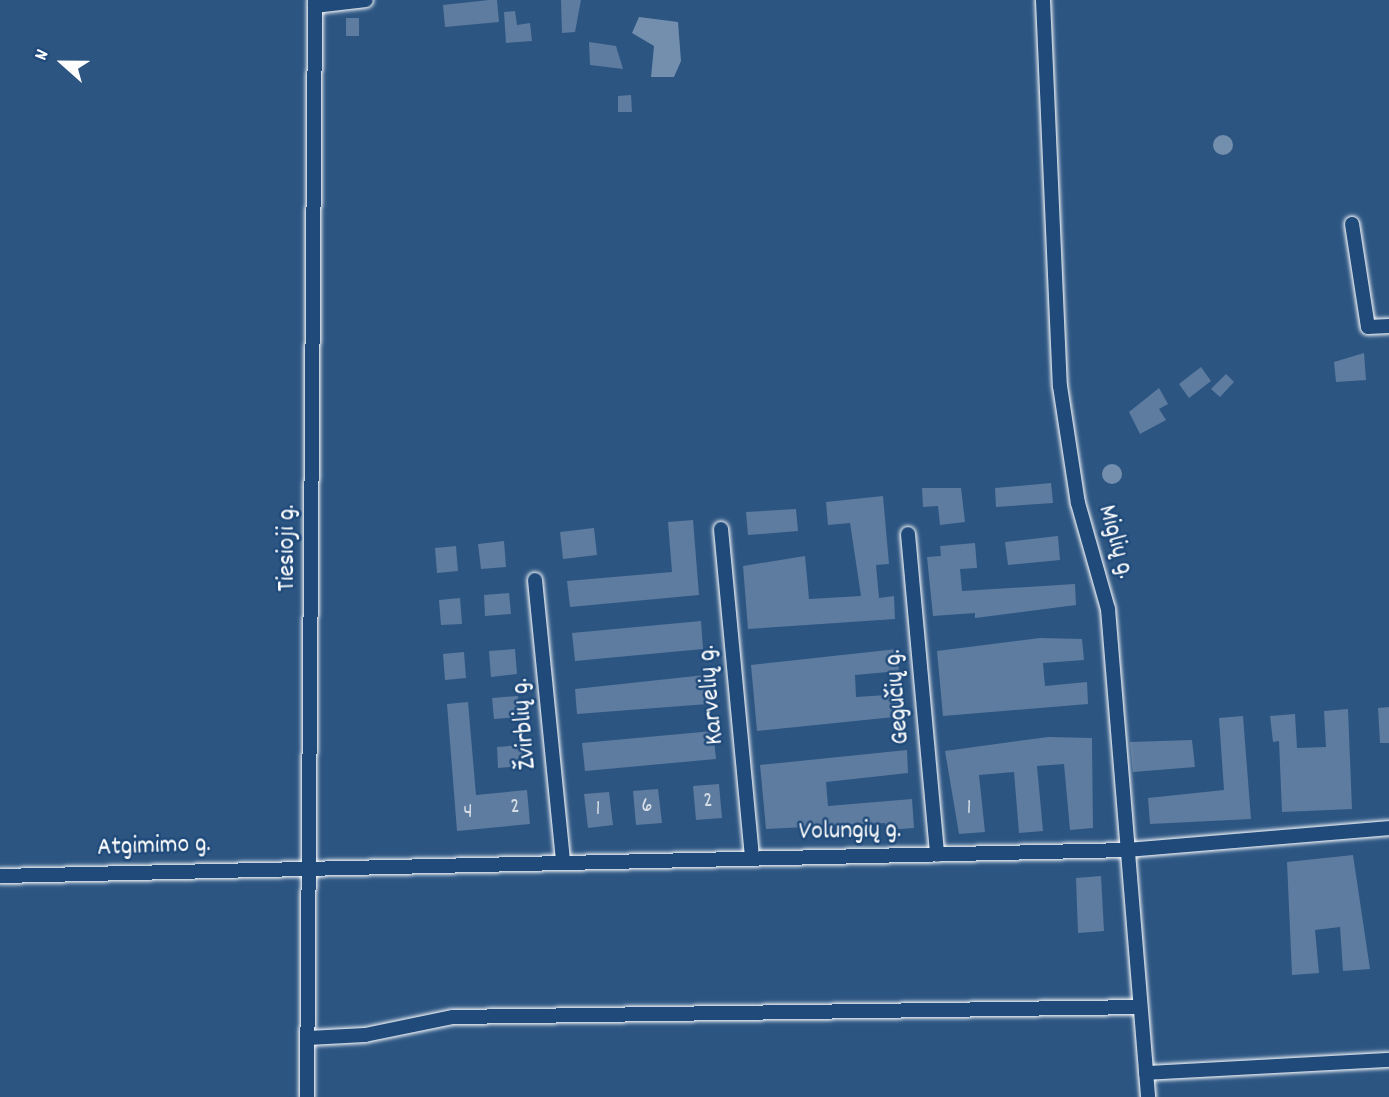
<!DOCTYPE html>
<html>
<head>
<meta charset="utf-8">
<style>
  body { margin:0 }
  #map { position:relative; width:1389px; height:1097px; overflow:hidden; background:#2c5582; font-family:Dekko,sans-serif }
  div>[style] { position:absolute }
  .water>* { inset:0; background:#748fad }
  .round { border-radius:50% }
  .building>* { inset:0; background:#5e7c9f }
  .roads { filter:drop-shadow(0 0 2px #fff) drop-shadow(0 0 2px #fff) }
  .minor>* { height:14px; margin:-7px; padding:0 7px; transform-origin:7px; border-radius:7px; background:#1f4a7a }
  span { translate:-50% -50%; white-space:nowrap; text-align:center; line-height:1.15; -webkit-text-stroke:5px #1f4a7a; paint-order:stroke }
  .number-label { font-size:23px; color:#d7dee7 }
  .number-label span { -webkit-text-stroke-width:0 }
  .street-label { font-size:26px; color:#fff }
  .north { position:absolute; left:28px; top:28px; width:70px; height:70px; -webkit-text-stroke:5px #1f4a7a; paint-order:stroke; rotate:291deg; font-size:19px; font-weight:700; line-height:28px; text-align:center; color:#fff }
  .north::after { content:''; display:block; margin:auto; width:24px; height:32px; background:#fff; clip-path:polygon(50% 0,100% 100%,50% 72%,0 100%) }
</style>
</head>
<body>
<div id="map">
  <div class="water">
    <i style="clip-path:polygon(639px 17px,678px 22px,681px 61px,674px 77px,651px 77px,654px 46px,632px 33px)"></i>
    <i class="round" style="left:1213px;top:135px;width:20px;height:20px"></i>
    <i class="round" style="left:1102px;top:464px;width:20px;height:20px"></i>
  </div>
  <div class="building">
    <i style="clip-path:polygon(489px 0,497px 0,499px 22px,445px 27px,443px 5px)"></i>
    <i style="clip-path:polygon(561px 0,581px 0,575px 32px,562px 33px)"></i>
    <i style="clip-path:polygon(515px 11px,517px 25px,530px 23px,532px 41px,506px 43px,504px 12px)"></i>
    <i style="clip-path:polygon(346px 18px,359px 18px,359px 36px,346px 36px)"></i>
    <i style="clip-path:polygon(589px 42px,616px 46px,623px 69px,590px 65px)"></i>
    <i style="clip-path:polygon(631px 95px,632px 112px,618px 112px,618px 96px)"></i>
    <i style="clip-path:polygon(1364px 353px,1366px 380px,1336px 382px,1334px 362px)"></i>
    <i style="clip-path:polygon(1201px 367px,1211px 381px,1189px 398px,1179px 384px)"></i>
    <i style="clip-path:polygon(1226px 374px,1234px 382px,1220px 397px,1211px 389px)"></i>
    <i style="clip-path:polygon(1159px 388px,1168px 404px,1159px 409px,1166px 420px,1140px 434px,1129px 412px)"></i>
    <i style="clip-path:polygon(1051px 483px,1053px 503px,996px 507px,995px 488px)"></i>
    <i style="clip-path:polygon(922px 488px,961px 488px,965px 522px,940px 525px,938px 506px,923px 507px)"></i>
    <i style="clip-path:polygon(883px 496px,889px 564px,876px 565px,879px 598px,894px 596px,895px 619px,748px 629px,743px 566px,805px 556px,809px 599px,861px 596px,850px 523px,828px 525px,826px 502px)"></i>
    <i style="clip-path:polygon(796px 509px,798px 531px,748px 535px,746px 512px)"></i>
    <i style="clip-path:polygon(693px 520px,699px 595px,570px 607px,567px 581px,672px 572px,668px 522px)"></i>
    <i style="clip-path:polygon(594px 528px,597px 555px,563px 559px,560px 532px)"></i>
    <i style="clip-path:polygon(1058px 536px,1060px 560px,1008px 565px,1005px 542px)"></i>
    <i style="clip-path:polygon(504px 541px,506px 567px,481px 569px,478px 544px)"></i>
    <i style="clip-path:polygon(975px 543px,977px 568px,960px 569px,962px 591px,1075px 584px,1076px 605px,975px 618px,975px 613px,933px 616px,927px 557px,941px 556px,940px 546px)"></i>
    <i style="clip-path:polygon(456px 546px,458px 571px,437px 573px,435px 548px)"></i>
    <i style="clip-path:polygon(509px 593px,511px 614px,485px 616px,484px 595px)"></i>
    <i style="clip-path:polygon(460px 598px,462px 624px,441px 625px,439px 600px)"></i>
    <i style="clip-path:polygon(701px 621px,703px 649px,575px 661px,572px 633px)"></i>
    <i style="clip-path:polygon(1040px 638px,1082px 639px,1084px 660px,1043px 663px,1045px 686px,1087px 682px,1088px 704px,943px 716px,937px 651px)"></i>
    <i style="clip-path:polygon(515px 649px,517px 674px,491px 677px,489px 651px)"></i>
    <i style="clip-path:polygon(897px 649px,899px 671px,855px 675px,856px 697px,902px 694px,904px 716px,757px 731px,751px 665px)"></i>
    <i style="clip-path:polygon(464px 652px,466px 678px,445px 680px,443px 654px)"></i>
    <i style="clip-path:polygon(705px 675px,708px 704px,577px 714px,575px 689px)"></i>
    <i style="clip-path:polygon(518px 696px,520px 717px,494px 719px,492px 698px)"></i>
    <i style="clip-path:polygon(468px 702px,476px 795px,527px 790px,530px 824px,457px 831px,447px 704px)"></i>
    <i style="clip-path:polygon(1389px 707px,1389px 743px,1380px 743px,1378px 708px)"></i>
    <i style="clip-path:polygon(1348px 709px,1352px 809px,1282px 812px,1279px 741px,1273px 742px,1270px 716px,1295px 714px,1297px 748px,1326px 747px,1324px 711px)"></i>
    <i style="clip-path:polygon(1243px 716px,1251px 819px,1150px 824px,1148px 798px,1224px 790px,1219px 718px)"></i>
    <i style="clip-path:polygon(713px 731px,716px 759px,585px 771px,582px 743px)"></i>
    <i style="clip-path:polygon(1048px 737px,1092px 738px,1093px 828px,1070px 830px,1064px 764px,1037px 766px,1043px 831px,1019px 833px,1014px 772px,979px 775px,985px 832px,959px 834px,945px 751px)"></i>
    <i style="clip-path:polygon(1192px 740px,1195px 767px,1133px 772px,1130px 742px)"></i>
    <i style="clip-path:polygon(522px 745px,524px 766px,498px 768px,497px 747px)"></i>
    <i style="clip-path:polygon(907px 750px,908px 773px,826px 782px,828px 806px,912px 799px,914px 828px,886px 830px,885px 823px,766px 829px,760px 765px)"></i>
    <i style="clip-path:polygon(719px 784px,722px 818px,696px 820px,693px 786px)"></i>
    <i style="clip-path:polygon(658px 789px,662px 823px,636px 825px,633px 791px)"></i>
    <i style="clip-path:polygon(609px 792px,613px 825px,588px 828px,584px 794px)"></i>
    <i style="clip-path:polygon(1353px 855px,1370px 969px,1343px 971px,1340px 927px,1315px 930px,1319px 973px,1292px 975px,1287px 862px)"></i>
    <i style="clip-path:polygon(1101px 876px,1104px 931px,1078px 933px,1076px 878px)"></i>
  </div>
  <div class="roads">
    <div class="minor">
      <i style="left:1043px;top:0;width:386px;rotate:87.5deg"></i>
      <i style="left:1060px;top:386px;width:118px;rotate:81.3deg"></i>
      <i style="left:1078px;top:503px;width:110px;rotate:74.2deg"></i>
      <i style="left:1108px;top:609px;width:490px;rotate:85.3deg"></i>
      <i style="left:315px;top:6px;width:51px;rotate:-6.7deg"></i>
      <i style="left:1352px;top:224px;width:104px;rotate:81.2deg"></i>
      <i style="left:1368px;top:327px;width:21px;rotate:-3deg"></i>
      <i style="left:721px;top:529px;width:329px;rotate:84.6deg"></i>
      <i style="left:908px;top:534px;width:322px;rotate:84.8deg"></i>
      <i style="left:535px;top:580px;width:283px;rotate:84.3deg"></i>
      <i style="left:0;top:876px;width:1128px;rotate:-1.32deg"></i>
      <i style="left:1128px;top:850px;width:262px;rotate:-4.8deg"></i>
      <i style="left:308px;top:1038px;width:57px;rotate:-3deg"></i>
      <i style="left:365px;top:1035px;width:90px;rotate:-11.6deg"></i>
      <i style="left:453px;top:1017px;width:687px;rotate:-0.83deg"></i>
      <i style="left:1146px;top:1073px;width:243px;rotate:-3.1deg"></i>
      <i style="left:307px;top:1097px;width:1097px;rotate:-89.58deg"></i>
    </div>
  </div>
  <div class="number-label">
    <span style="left:708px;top:802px">2</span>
    <span style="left:647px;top:807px">6</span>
    <span style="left:515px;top:808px">2</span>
    <span style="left:969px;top:809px">1</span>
    <span style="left:598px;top:810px">1</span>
    <span style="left:468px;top:813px">4</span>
  </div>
  <div class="street-label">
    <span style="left:1115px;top:542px;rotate:74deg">Miglių g.</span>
    <span style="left:288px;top:548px;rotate:-90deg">Tiesioji g.</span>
    <span style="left:712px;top:695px;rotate:-95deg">Karvelių g.</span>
    <span style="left:898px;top:697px;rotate:-95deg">Gegučių g.</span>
    <span style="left:525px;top:724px;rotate:-95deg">Žvirblių g.</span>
    <span style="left:850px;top:832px;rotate:-1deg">Volungių g.</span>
    <span style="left:154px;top:847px;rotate:-2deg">Atgimimo g.</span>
  </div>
  <div class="north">N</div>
</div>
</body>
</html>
